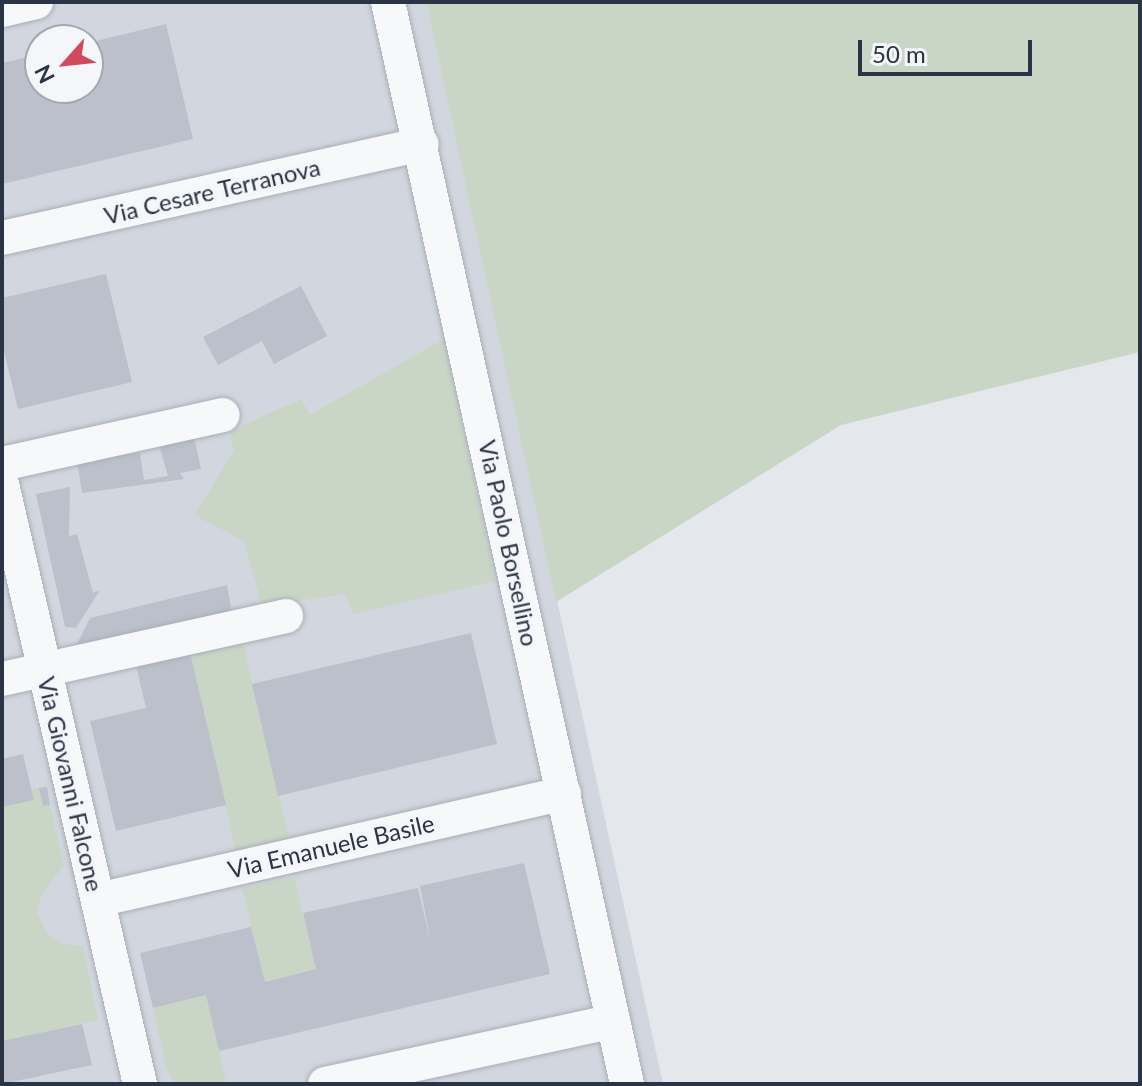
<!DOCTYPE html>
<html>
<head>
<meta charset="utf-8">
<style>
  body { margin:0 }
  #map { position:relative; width:1142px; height:1086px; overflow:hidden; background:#e4e7ec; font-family:Lato,sans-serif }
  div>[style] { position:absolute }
  .built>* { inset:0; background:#d2d6de }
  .green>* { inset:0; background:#c9d6c5 }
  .building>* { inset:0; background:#bbc0ca }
  .roads { filter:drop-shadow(0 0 2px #a9aeb7) drop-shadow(0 0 2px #a9aeb7) }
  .minor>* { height:34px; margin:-17px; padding:0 17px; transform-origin:17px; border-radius:17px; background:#f7f8fa }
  span { translate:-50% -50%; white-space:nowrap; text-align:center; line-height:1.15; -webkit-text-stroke:8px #f4f6f9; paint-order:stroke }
  .street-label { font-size:24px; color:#2b3445 }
  .frame { position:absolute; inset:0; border:4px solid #2b3445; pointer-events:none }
  .north { position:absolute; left:24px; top:24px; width:80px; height:80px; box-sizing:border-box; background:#f4f6f9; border:2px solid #a4a8b1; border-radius:50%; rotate:243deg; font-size:22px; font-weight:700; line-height:32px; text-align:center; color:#2b3445 }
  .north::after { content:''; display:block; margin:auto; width:28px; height:36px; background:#d1495b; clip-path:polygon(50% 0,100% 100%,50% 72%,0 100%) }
  .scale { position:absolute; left:858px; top:40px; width:174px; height:36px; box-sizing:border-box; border:4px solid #2b3445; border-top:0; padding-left:10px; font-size:24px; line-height:28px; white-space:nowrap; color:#2b3445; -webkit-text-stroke:6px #f4f6f9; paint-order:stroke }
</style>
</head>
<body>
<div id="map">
  <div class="built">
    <i style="clip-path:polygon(evenodd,2px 2px,426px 2px,663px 1084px,2px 1084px,2px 2px,40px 40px,88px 40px,88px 88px,40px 88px,40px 40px)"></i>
  </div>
  <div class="green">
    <i style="clip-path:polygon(426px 2px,1140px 2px,1140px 352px,841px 425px,556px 602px)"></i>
    <i style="clip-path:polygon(444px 339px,495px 581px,353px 614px,345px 594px,262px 606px,244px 541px,194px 515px,234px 451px,229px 432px,301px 399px,310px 415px)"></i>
    <i style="clip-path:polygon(242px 639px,289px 839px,236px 852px,190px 653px)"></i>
    <i style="clip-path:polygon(39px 788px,50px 805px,64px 865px,42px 894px,37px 912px,46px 933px,62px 944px,83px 946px,98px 1020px,2px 1041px,2px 807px,34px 800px,32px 790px)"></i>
    <i style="clip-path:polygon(294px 877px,316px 969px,265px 982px,242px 889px)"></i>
    <i style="clip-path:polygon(206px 995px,227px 1084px,175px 1084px,166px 1068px,153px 1008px)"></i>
  </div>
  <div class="building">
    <i style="clip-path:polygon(166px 24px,193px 139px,2px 184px,2px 63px,40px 54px,40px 88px,88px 88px,88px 43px)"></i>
    <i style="clip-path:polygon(106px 274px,132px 382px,18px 409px,2px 343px,2px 298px)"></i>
    <i style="clip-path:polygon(301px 286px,327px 336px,274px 364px,262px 341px,218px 365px,203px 337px)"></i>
    <i style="clip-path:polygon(194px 437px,201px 469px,180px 473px,184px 479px,82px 493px,77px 461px,140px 453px,144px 480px,168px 476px,159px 445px)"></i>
    <i style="clip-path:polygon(70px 487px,69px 536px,77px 534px,93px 593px,100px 590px,76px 628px,65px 627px,36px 494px)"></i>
    <i style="clip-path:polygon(227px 585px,232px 613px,86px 654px,77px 644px,90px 618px)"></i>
    <i style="clip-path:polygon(471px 633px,497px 744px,278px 796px,252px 684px)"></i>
    <i style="clip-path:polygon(190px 653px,226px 805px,116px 831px,90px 721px,146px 708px,136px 665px)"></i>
    <i style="clip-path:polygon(23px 754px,34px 800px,2px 807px,2px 759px)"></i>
    <i style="clip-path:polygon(47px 787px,50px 805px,43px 806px,39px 788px)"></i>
    <i style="clip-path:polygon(524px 863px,550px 974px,219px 1051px,206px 995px,153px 1008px,140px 953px,251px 927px,265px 982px,316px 969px,303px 913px,418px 888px,431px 944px,420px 886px)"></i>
    <i style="clip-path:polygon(82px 1024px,92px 1065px,2px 1084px,2px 1041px)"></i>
  </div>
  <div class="roads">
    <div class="minor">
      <i style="left:388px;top:2px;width:1108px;rotate:77.54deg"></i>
      <i style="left:2px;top:10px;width:35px;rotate:-13deg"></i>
      <i style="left:2px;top:238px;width:430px;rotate:-12.6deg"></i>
      <i style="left:2px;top:464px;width:226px;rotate:-12.5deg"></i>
      <i style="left:2px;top:484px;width:616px;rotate:77.05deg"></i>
      <i style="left:2px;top:679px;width:291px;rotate:-12.5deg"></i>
      <i style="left:98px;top:900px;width:478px;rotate:-12.9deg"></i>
      <i style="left:325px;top:1084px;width:295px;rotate:-12.3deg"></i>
    </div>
  </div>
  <div class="street-label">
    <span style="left:212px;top:191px;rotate:-13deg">Via Cesare Terranova</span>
    <span style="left:509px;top:543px;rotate:78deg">Via Paolo Borsellino</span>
    <span style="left:71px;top:784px;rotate:77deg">Via Giovanni Falcone</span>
    <span style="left:331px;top:846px;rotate:-13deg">Via Emanuele Basile</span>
  </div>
  <div class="frame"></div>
  <div class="north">N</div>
  <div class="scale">50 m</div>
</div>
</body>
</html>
